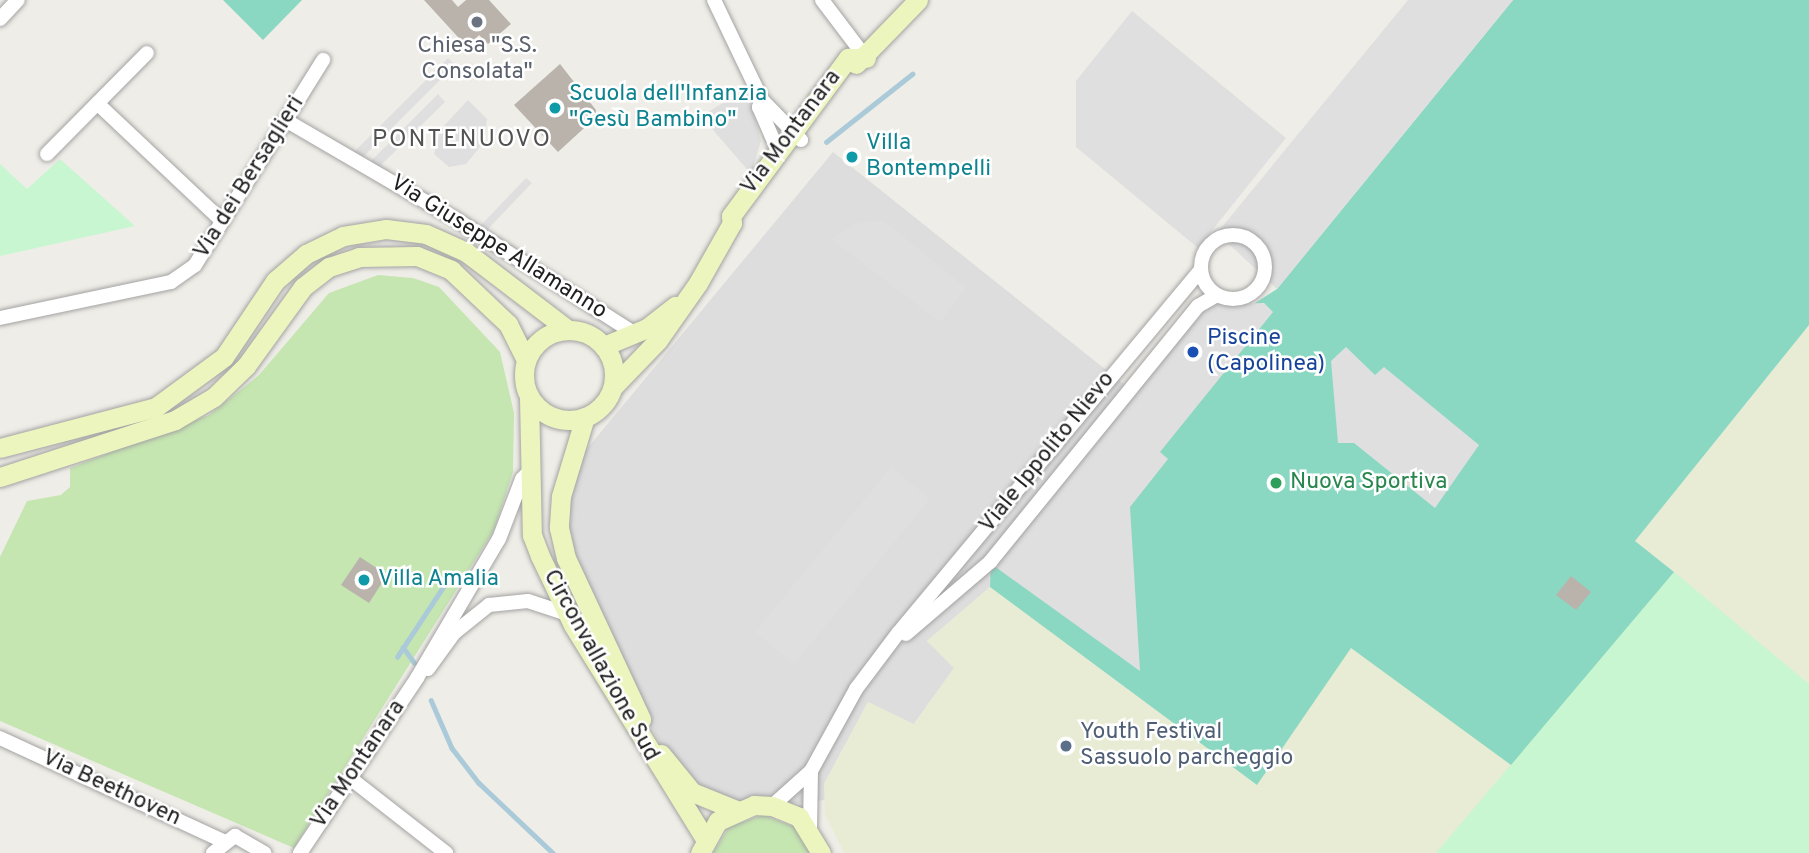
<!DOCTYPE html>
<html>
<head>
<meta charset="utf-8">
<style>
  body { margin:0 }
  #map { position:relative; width:1809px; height:853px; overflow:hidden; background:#efede7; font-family:Overpass,sans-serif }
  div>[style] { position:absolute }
  .residential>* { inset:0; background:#ddd }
  .farmland>* { inset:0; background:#e8ecd4 }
  .grass>* { inset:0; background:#c5e5b1 }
  .park>* { inset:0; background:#c7f6d0 }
  .pitch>* { inset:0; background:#8bd8c2 }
  .parking>* { inset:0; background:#dfdfdf }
  .stream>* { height:4.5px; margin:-2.25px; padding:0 2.25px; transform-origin:2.25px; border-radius:2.25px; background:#abcad9 }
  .building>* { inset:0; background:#b9b3ac }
  .roads { filter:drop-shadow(0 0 2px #a3a3a3) drop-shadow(0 0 2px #a3a3a3) }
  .minor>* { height:14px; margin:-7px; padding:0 7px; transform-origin:7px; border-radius:7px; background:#fff }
  .minor>.ring { margin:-7px; padding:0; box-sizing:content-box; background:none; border:14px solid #fff; border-radius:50% }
  .secondary>* { height:19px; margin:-9.5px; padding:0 9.5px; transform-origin:9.5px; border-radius:9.5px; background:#edf5bf }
  .secondary>.ring { margin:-9.5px; padding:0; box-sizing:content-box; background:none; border:19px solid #edf5bf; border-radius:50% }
  .dots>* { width:19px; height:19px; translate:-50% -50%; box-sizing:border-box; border:4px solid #fff; border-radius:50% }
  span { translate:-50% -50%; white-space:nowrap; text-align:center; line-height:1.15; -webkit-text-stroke:5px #fff; paint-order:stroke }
  .worship-label { font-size:23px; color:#5b616d }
  .culture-label { font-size:23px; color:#0d838f }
  .left { translate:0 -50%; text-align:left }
  .street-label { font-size:23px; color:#1f1f1f }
  .transit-label { font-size:23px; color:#164399 }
  .leisure-label { font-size:23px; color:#27864d }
  .service-label { font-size:23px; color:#4e5e75 }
  .neighbourhood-label { font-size:24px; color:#525252; letter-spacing:2px }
</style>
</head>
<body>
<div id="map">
  <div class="residential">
    <i style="clip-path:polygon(833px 152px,1125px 385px,991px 551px,990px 587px,927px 641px,955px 667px,913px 725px,868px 702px,824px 784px,825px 800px,715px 812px,685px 786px,648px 722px,565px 533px,572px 477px,586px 450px)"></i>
  </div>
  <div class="farmland">
    <i style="clip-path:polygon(1809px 325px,1809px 853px,844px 853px,825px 815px,824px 784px,868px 702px,914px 724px,954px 668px,927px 641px,990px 587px,1257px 785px,1351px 647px,1674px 572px,1635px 541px)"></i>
  </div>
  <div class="grass">
    <i style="clip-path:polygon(378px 275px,413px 278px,439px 287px,500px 352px,514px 413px,513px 472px,494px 530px,294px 848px,0 721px,0 557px,27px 501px,61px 495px,70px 487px,70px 468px,209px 415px,259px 375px,329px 293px)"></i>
    <i style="clip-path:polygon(763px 815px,795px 827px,812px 853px,713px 853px,729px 827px)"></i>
  </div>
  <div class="park">
    <i style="clip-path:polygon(60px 159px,135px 226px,0 256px,0 164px,27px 189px)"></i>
    <i style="clip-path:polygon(1674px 572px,1809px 684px,1809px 853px,1436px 853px)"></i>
  </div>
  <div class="pitch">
    <i style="clip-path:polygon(223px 0,302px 0,263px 40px)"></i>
    <i style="clip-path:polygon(1513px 0,1809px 0,1809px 325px,1635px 541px,1674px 572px,1511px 765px,1351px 648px,1257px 785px,990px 587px,991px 551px,1125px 385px,1277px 289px)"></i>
  </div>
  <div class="parking">
    <i style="clip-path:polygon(1408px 0,1513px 0,1277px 289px,1217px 233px)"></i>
    <i style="clip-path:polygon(1132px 11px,1286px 138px,1198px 248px,1076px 147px,1076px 81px)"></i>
    <i style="clip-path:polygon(448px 58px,455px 65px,361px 159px,354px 152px)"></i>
    <i style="clip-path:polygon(747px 89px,761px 141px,751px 174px,701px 116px)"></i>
    <i style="clip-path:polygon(438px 94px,445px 102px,377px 169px,370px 162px)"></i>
    <i style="clip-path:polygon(468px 100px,487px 119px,484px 142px,466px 164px,449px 167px,434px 154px,441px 129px)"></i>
    <i style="clip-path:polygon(526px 178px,532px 183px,487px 230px,481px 225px)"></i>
    <i style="clip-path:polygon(884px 221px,966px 288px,940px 322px,831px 239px,859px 222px)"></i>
    <i style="clip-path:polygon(1264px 303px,1273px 312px,1160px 452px,1168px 459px,1130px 507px,1140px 671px,994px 566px,1196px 316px,1217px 304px)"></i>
    <i style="clip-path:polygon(1346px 347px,1375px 375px,1384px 367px,1479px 445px,1435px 508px,1354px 443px,1338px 443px,1331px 361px)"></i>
    <i style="clip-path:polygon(891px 467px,930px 499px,794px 664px,755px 632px)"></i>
  </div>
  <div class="stream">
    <i style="left:826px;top:142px;width:110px;rotate:-38.3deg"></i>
    <i style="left:403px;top:647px;width:19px;rotate:54deg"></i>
    <i style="left:397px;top:657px;width:87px;rotate:-56.7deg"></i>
    <i style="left:431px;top:700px;width:52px;rotate:66.4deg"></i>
    <i style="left:452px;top:748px;width:44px;rotate:52.4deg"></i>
    <i style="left:479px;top:783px;width:102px;rotate:43.4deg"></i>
  </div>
  <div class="building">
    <i style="clip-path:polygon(424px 0,452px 0,458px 7px,466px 0,489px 0,511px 24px,488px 44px,479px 35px,467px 47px)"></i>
    <i style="clip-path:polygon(560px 64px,596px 110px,595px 118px,558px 152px,514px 105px)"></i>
    <i style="clip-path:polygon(360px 557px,387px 575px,369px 603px,341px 585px)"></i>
    <i style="clip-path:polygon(1571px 576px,1591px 592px,1576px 610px,1556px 595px)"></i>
  </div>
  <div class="roads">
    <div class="minor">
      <i style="left:714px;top:0;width:111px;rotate:64.4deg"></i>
      <i style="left:762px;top:100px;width:56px;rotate:45.7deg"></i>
      <i style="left:822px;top:0;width:73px;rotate:52.8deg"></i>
      <i style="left:0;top:19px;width:26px;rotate:-47deg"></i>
      <i style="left:762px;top:100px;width:8px;rotate:113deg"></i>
      <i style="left:759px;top:107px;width:48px;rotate:66.6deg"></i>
      <i style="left:98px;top:104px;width:169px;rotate:43.3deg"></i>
      <i style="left:287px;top:121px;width:197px;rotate:30.2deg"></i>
      <i style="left:457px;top:220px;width:211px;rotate:32.6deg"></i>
      <i style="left:47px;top:154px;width:142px;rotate:-45.3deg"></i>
      <i class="ring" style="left:1201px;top:235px;width:50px;height:50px"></i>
      <i style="left:0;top:318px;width:175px;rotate:-11.9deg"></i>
      <i style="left:171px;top:282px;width:29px;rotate:-35deg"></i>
      <i style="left:195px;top:265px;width:242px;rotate:-58deg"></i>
      <i style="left:906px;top:634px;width:111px;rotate:-40.6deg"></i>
      <i style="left:990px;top:562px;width:330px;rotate:-50.9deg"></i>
      <i style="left:1198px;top:306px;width:22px;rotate:-30deg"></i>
      <i style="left:428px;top:669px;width:44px;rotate:-54.2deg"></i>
      <i style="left:454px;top:633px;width:45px;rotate:-38.7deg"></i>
      <i style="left:489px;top:605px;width:39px;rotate:-6deg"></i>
      <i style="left:528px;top:601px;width:41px;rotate:18.4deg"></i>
      <i style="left:0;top:738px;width:246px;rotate:24.8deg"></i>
      <i style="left:350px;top:778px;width:122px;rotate:38deg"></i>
      <i style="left:772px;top:806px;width:52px;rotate:-41.9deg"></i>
      <i style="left:811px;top:771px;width:94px;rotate:-61.2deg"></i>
      <i style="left:856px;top:689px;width:71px;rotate:-53deg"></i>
      <i style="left:899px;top:632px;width:471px;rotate:-50.2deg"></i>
      <i style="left:810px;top:828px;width:57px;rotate:-89deg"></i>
      <i style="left:213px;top:853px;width:28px;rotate:-38deg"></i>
      <i style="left:235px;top:836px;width:34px;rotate:30deg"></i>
      <i style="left:300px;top:853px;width:211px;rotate:-56.2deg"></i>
      <i style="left:417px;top:678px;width:161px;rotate:-59.5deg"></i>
      <i style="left:499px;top:539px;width:64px;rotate:-69deg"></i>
      <i style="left:522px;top:479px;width:13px;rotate:-45deg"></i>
    </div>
    <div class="secondary">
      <i style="left:856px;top:64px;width:89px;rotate:-45.9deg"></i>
      <i class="ring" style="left:524px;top:330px;width:71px;height:71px"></i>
      <i style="left:604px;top:346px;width:47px;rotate:-22.7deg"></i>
      <i style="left:647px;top:328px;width:36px;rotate:-38deg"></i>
      <i style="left:613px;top:387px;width:65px;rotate:-46.2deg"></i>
      <i style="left:658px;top:340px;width:70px;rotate:-54.9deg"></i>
      <i style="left:698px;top:283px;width:69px;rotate:-60.5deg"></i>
      <i style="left:732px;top:223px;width:7px;rotate:-98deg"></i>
      <i style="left:731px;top:216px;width:197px;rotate:-53.5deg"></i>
      <i style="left:848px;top:58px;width:18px"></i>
      <i style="left:529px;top:397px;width:138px;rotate:88.8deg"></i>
      <i style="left:532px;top:535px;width:22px;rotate:69deg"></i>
      <i style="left:540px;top:556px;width:76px;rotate:64.4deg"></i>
      <i style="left:573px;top:625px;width:251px;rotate:58.3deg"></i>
      <i style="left:585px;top:417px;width:83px;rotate:106.9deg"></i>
      <i style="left:561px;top:496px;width:32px;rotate:94deg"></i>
      <i style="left:559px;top:528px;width:31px;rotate:77deg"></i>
      <i style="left:566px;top:558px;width:178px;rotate:65deg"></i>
      <i style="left:0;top:448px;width:161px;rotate:-14.7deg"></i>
      <i style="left:156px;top:407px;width:84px;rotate:-36.3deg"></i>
      <i style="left:224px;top:357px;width:92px;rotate:-56.1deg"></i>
      <i style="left:275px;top:281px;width:41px;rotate:-41.1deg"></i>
      <i style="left:306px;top:254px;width:41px;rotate:-25.9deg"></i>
      <i style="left:343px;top:236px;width:44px;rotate:-9.2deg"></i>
      <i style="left:386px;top:229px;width:40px;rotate:7.1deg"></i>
      <i style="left:426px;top:234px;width:44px;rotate:24.2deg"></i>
      <i style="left:466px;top:252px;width:127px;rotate:37.3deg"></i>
      <i style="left:0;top:477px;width:184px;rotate:-18deg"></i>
      <i style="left:175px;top:420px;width:45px;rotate:-30.5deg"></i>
      <i style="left:214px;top:397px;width:45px;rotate:-44.1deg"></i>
      <i style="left:246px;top:366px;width:97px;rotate:-54.2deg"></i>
      <i style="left:303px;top:287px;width:33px;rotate:-38deg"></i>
      <i style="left:329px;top:267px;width:32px;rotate:-18deg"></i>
      <i style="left:359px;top:257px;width:58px;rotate:-1deg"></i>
      <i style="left:417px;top:256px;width:37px;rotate:22deg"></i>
      <i style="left:451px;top:270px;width:79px;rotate:43.5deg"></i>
      <i style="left:508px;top:324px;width:40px;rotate:63.4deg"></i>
      <i style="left:661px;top:754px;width:49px;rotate:50.8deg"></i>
      <i style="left:692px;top:792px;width:48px;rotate:22.2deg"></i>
      <i style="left:700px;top:853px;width:37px;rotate:-61deg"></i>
      <i style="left:718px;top:821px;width:39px;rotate:-24deg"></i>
      <i style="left:754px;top:805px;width:18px;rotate:3deg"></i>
      <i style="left:772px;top:806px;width:29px;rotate:22deg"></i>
      <i style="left:799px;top:817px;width:42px;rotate:58.6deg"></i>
    </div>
  </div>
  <div class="dots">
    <i style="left:477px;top:22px;background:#6b7280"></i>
    <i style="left:555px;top:108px;background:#0f9aa8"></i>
    <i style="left:852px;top:157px;background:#0f9aa8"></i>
    <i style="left:1193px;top:352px;background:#1a4fb4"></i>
    <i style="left:1276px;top:483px;background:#2e9e5b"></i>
    <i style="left:364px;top:580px;background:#0f9aa8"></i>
    <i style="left:1066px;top:746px;background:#5c6f8a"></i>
  </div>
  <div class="worship-label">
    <span style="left:477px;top:60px">Chiesa "S.S.<br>Consolata"</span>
  </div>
  <div class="culture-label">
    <span class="left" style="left:569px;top:108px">Scuola dell'Infanzia<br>"Gesù Bambino"</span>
    <span class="left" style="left:866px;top:157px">Villa<br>Bontempelli</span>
    <span class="left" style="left:378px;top:580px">Villa Amalia</span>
  </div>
  <div class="street-label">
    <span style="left:792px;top:133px;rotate:-53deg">Via Montanara</span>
    <span style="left:250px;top:178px;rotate:-58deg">Via dei Bersaglieri</span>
    <span style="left:498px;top:248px;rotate:32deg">Via Giuseppe Allamanno</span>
    <span style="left:1048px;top:453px;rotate:-51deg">Viale Ippolito Nievo</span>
    <span style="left:600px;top:666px;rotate:61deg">Circonvallazione Sud</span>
    <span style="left:359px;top:765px;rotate:-56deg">Via Montanara</span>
    <span style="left:111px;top:789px;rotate:25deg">Via Beethoven</span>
  </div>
  <div class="transit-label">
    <span class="left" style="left:1207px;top:352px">Piscine<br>(Capolinea)</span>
  </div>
  <div class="leisure-label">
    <span class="left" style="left:1290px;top:483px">Nuova Sportiva</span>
  </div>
  <div class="service-label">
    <span class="left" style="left:1080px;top:746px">Youth Festival<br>Sassuolo parcheggio</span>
  </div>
  <div class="neighbourhood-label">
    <span style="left:462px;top:141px">PONTENUOVO</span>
  </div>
</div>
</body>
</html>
